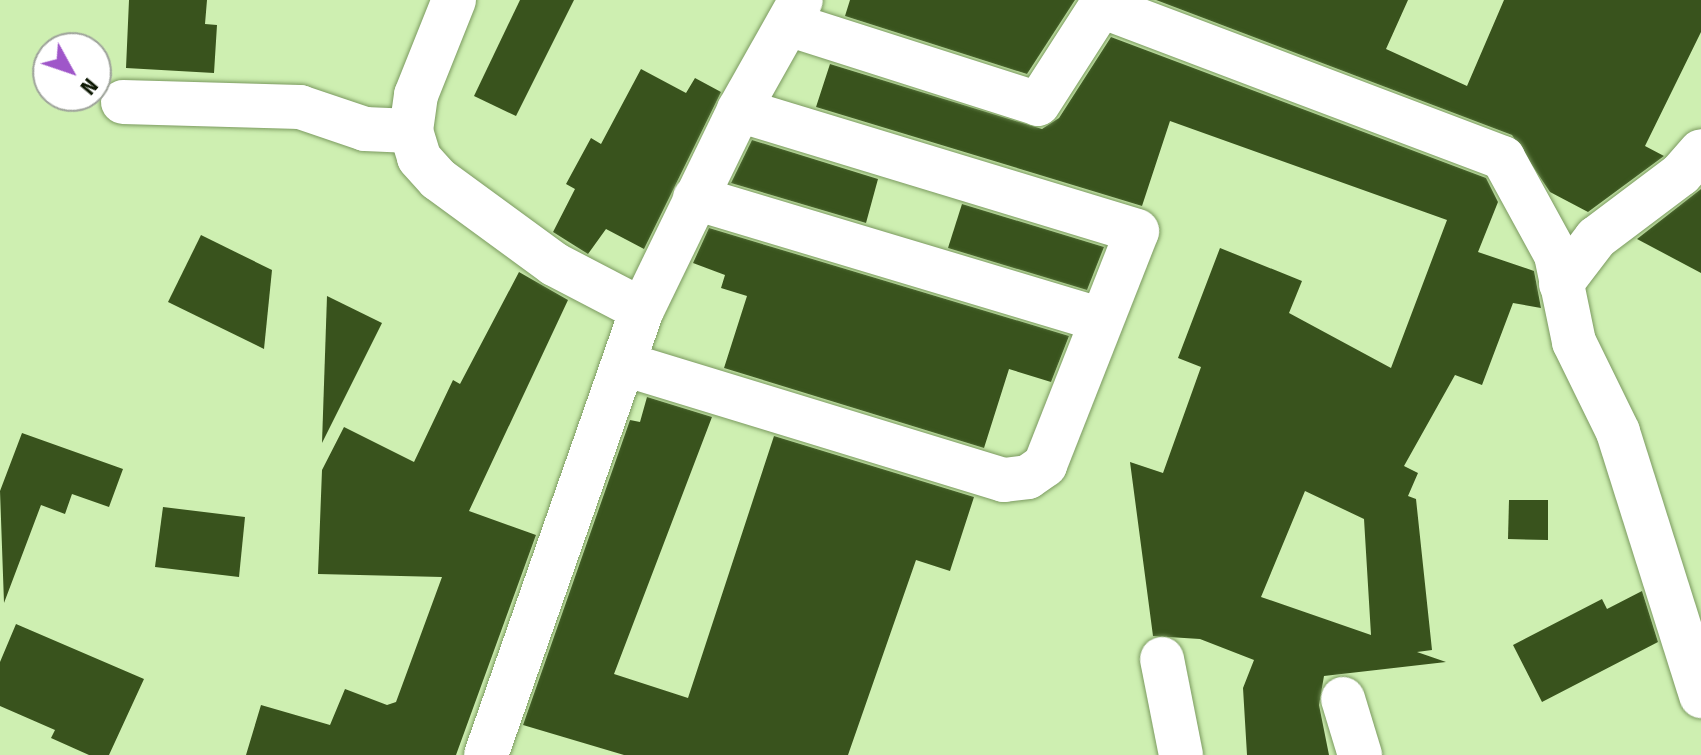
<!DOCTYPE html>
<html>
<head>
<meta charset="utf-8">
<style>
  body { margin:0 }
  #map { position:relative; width:1701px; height:755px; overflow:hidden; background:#ceefb1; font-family:"Fira Sans Condensed",sans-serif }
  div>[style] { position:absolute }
  .building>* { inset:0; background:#39531d }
  .roads { filter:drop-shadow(0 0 2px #7b9a60) drop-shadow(0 0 2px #7b9a60) }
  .street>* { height:44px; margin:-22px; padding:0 22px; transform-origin:22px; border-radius:22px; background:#fff }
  span { translate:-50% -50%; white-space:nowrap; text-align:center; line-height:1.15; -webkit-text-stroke:8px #fff; paint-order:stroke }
  .north { position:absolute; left:32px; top:32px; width:80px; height:80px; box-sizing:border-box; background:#fff; border:2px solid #9ea39a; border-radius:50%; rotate:130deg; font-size:22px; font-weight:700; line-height:32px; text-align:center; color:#0d1803 }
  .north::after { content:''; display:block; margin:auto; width:28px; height:36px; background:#9f56c9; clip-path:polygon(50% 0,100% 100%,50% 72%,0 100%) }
</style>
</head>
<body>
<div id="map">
  <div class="building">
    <i style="clip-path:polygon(129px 0,207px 0,205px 24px,217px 25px,214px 73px,126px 68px)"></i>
    <i style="clip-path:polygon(520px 0,574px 0,516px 116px,474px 96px)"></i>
    <i style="clip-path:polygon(850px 0,1075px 0,1027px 74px,845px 16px)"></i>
    <i style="clip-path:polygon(1156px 0,1408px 0,1386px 49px,1467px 86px,1504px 0,1701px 0,1701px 32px,1645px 146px,1664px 156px,1588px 212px,1550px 192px,1512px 135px)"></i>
    <i style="clip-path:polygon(evenodd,1111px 37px,1486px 178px,1498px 202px,1478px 252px,1534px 271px,1541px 308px,1513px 303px,1482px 385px,1455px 375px,1404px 466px,1418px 473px,1408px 496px,1416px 499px,1432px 650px,1417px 652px,1446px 662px,1324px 676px,1319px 705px,1329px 755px,1247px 755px,1243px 688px,1254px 660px,1200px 639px,1153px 636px,1130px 462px,1163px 473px,1201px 367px,1178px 358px,1220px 248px,1302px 281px,1289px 313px,1391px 368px,1447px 220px,1170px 121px,1142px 206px,816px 107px,830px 64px,1042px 129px,1059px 118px,1111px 37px,1305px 491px,1364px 519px,1371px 635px,1261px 597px,1305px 491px)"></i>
    <i style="clip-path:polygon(641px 69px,686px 93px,695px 78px,721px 92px,644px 249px,606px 229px,588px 254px,553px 232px,575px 189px,566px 184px,591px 138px,601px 144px)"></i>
    <i style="clip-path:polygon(752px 140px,878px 179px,866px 223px,731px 183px)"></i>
    <i style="clip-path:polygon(1701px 189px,1701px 273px,1637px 239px)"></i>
    <i style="clip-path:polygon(962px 204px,1104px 247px,1087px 290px,948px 248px)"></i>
    <i style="clip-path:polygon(709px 228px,1069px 336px,1051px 382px,1009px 369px,984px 448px,724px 368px,747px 296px,721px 288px,725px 275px,693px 263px)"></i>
    <i style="clip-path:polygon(201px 235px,272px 270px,264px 349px,168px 302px)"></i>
    <i style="clip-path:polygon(519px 272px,568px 300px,469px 511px,536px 535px,456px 755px,246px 755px,261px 705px,330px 725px,345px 689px,387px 705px,396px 702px,442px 577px,318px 574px,322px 470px,344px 427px,414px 462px,453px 380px,460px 384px)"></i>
    <i style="clip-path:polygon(327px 296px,382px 323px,322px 443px)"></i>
    <i style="clip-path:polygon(647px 397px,712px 417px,614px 674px,688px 698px,774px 436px,974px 497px,950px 571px,916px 560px,848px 755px,624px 755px,523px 725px,630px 420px,640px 422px)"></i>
    <i style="clip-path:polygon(22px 433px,123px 469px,109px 507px,72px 494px,65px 514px,41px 505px,4px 603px,0 491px)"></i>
    <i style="clip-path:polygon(1509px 500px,1548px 500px,1548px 540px,1508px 539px)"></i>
    <i style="clip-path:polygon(163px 507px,245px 517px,239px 577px,155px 567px)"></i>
    <i style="clip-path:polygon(1642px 591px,1658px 642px,1542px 702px,1513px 645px,1602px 599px,1607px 609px)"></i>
    <i style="clip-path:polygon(16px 624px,144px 679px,109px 755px,89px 755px,51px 738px,55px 730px,0 706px,0 662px)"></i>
  </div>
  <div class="roads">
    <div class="street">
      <i style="left:454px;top:0;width:102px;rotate:111.8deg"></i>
      <i style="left:416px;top:95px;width:36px;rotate:98deg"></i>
      <i style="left:411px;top:131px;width:28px;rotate:73deg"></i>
      <i style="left:419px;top:158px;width:28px;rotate:48deg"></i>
      <i style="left:438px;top:179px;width:144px;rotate:36.2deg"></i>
      <i style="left:554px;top:264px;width:99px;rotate:27.6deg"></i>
      <i style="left:788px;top:24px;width:262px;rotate:17.7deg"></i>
      <i style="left:1038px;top:104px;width:117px;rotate:-57.3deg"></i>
      <i style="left:1101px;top:6px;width:430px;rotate:20.7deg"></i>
      <i style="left:1503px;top:158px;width:111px;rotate:61.3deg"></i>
      <i style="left:1556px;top:255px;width:89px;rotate:78.3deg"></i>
      <i style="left:1574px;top:342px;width:100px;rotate:63.9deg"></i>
      <i style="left:1618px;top:432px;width:277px;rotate:72.5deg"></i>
      <i style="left:123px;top:102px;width:177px;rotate:1.6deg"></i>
      <i style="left:300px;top:107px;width:69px;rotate:18.7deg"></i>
      <i style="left:365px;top:129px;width:46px;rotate:2.5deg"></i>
      <i style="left:695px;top:198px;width:424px;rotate:16.7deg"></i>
      <i style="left:1561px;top:284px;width:58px;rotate:-52.7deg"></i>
      <i style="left:1596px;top:238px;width:106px;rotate:-37deg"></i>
      <i style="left:1681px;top:174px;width:30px;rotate:-49deg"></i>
      <i style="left:624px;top:364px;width:397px;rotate:17deg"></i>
      <i style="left:1004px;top:480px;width:24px;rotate:-7deg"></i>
      <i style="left:1028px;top:477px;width:21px;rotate:-35deg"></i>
      <i style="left:1045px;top:465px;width:251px;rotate:-68.5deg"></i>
      <i style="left:1137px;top:231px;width:416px;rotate:-163.1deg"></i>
      <i style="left:1162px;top:659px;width:98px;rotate:78.8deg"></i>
      <i style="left:1343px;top:699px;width:59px;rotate:73.1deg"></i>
      <i style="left:486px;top:755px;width:472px;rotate:-70.7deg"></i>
      <i style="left:642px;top:310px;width:222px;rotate:-64.1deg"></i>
      <i style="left:739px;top:110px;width:126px;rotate:-60.6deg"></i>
    </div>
  </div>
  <div class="north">N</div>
</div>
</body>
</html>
